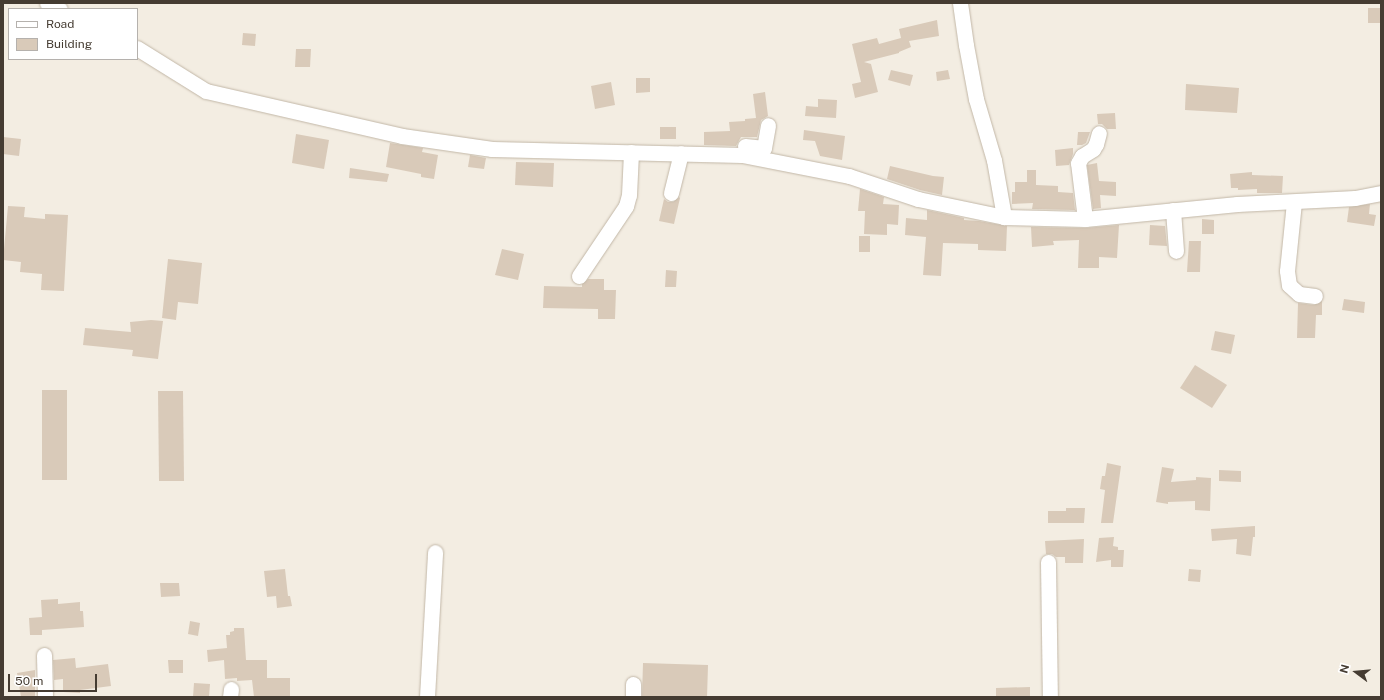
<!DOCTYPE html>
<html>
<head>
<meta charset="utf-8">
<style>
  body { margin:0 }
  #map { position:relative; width:1384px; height:700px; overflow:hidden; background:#f3ede2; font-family:"Public Sans",sans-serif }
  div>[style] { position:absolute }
  .building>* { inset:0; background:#d9cab9 }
  .roads { filter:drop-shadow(0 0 1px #c2b7a7) drop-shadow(0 0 1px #c2b7a7) }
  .minor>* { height:15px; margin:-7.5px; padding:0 7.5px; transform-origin:7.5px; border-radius:7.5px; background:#fff }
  span { translate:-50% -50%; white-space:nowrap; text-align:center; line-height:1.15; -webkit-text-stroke:4px #fff; paint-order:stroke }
  .frame { position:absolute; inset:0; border:4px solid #453c32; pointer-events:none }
  .legend { position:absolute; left:8px; top:8px; width:130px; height:52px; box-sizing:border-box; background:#fff; border:1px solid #b5b1ad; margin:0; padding:5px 7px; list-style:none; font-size:12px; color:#453c32 }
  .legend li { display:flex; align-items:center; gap:8px; height:20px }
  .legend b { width:20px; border:1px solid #b5b1ad }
  .north { position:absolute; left:1336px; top:652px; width:40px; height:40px; -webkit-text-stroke:3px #fff; paint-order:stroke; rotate:286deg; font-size:11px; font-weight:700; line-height:16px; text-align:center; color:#453c32 }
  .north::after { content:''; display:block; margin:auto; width:14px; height:18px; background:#453c32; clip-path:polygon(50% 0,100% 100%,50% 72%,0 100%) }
  .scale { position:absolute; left:8px; top:674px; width:89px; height:18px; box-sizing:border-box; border:2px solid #453c32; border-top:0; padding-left:5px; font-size:12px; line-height:14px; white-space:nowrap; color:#453c32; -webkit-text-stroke:3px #fff; paint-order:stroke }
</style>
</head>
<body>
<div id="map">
  <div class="building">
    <i style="clip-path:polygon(1368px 8px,1381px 8px,1381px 23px,1368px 23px)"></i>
    <i style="clip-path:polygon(937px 20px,939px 36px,909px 41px,911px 47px,899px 52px,899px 53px,864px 62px,871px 64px,878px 92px,855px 98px,852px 84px,861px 82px,852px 44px,877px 38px,879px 44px,901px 38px,899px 29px)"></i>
    <i style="clip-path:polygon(243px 33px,256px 34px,255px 46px,242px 45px)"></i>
    <i style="clip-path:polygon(296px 49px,311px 49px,310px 67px,295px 67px)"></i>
    <i style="clip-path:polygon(891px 70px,913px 75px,910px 86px,888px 80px)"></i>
    <i style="clip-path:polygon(948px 70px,950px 79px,937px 81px,936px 72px)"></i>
    <i style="clip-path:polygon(636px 78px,650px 78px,650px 92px,636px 93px)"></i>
    <i style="clip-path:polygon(611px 82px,615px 105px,595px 109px,591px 86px)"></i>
    <i style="clip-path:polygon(1186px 84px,1239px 88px,1237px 113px,1185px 110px)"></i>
    <i style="clip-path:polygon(765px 92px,768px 116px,761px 120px,757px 137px,741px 137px,736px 146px,704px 145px,704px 132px,730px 131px,729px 122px,745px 121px,745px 119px,756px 118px,753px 94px)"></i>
    <i style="clip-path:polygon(818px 99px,837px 100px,836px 118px,805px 116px,806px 106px,818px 107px)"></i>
    <i style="clip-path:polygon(1115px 113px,1116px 129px,1107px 129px,1102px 124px,1098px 124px,1097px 114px)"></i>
    <i style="clip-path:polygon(660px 127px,676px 127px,676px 139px,660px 139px)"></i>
    <i style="clip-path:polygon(804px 130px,845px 136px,842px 160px,820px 156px,815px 141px,803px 140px)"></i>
    <i style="clip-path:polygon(1078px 132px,1090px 132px,1086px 143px,1082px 145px,1077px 145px)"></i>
    <i style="clip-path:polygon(296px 134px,329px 140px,324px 169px,292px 163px)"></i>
    <i style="clip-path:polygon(3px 137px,21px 139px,19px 156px,3px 154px)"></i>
    <i style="clip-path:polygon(390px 143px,423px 148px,422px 152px,438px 155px,434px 179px,421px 177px,421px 174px,386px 167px)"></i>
    <i style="clip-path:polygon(1073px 148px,1073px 154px,1069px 165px,1056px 166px,1055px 150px)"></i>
    <i style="clip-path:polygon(470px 155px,486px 158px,484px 169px,468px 167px)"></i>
    <i style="clip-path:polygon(516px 162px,554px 163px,553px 187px,515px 185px)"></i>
    <i style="clip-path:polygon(1097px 163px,1099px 181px,1116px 182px,1116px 196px,1100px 195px,1101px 208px,1093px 209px,1087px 165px)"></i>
    <i style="clip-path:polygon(890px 166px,933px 176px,944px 177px,942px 195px,920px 190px,887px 179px)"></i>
    <i style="clip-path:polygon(350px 168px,389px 174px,387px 182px,349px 178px)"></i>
    <i style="clip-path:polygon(1027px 170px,1036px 170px,1036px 185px,1058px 186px,1058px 192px,1073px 193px,1075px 210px,1032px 209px,1033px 203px,1012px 204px,1012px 192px,1015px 192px,1015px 182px,1027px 182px)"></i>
    <i style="clip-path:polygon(1252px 172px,1252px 175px,1283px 176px,1282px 193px,1257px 193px,1257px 189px,1238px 190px,1238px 188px,1231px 188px,1230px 174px)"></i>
    <i style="clip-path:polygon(860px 189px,884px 197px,883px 204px,899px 205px,898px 225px,887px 224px,887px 235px,864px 234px,865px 211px,858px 211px)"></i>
    <i style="clip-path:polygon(679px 197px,680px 198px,674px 224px,659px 221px,664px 199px,668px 202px,673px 202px)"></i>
    <i style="clip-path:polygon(1370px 204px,1369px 214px,1376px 215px,1374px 226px,1347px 222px,1349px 207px)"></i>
    <i style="clip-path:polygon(8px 206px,25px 207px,24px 217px,45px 219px,45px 214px,68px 215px,64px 291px,41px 290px,42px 274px,20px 272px,21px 262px,3px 260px)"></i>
    <i style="clip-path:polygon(927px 210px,964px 218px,964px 220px,979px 221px,1007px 226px,1006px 251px,978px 250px,978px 244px,943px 243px,941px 276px,923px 275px,926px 237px,905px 235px,906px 218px,927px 220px)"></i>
    <i style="clip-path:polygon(1202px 219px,1214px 220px,1214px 234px,1202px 234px)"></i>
    <i style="clip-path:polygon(1119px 225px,1117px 258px,1099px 257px,1099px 268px,1078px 268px,1079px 240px,1053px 241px,1054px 245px,1032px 247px,1031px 227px,1085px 228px)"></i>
    <i style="clip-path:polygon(1150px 225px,1165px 226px,1167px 246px,1149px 245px)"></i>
    <i style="clip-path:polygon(859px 236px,870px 236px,870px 252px,859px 252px)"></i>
    <i style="clip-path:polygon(1189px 241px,1201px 241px,1200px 272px,1187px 272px)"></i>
    <i style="clip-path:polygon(502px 249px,524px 254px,518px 280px,495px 275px)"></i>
    <i style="clip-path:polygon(168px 259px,202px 263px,198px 304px,178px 302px,176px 320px,162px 318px)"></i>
    <i style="clip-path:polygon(666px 270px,677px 271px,676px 287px,665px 287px)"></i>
    <i style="clip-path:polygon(588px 279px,604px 279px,604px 290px,616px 290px,615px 319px,598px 319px,598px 309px,543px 308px,544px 286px,582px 287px,582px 284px)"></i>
    <i style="clip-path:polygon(1344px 299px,1365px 302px,1364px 313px,1342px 310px)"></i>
    <i style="clip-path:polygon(1322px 301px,1322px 315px,1316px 315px,1315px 338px,1297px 338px,1298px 303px,1314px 305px)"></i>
    <i style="clip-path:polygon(151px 320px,163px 321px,158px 359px,132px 356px,133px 350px,83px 345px,85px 328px,131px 332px,130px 322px)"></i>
    <i style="clip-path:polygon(1215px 331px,1235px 335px,1231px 354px,1211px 350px)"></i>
    <i style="clip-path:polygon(1195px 365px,1227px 385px,1212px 408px,1180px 388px)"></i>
    <i style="clip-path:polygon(42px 390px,67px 390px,67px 480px,42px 480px)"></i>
    <i style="clip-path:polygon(158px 391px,183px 391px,184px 481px,159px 481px)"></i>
    <i style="clip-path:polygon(1107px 463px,1121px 466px,1113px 523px,1101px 523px,1105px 490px,1100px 489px,1102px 476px,1105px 476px)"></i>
    <i style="clip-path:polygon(1162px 467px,1174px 469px,1171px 482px,1196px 480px,1196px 477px,1211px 478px,1210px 511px,1195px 510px,1195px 501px,1168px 502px,1168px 504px,1156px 502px)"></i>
    <i style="clip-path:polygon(1219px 470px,1241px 471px,1241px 482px,1219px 481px)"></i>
    <i style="clip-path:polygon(1066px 508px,1085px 508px,1084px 523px,1048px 523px,1048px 511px,1066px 511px)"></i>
    <i style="clip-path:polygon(1255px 526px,1255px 537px,1253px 537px,1251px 556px,1236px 554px,1237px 539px,1212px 541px,1211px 529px)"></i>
    <i style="clip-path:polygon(1114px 537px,1113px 546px,1118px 547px,1118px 550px,1124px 550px,1123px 567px,1111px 567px,1111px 560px,1096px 562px,1099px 538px)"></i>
    <i style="clip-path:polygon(1084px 539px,1083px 563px,1065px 563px,1065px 557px,1056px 557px,1052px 554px,1046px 554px,1045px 541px)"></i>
    <i style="clip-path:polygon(285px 569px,288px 596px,290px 596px,292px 606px,277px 608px,276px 596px,267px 597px,264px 571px)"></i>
    <i style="clip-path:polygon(1189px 569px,1201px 570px,1200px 582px,1188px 581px)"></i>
    <i style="clip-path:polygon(160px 583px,179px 583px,180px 596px,161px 597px)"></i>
    <i style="clip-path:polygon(58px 599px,58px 604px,80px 602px,80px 611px,83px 611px,84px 627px,42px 630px,42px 635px,30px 635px,29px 618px,42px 617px,41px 600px)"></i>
    <i style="clip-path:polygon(190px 621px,200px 623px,198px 636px,188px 634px)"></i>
    <i style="clip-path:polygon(234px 628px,244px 628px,246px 660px,267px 660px,267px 678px,290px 678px,290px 697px,254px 697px,252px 680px,237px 681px,237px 678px,225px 679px,224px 660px,208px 662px,207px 650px,227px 648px,226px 635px,230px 635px,230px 632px,234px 631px)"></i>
    <i style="clip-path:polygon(75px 658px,76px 668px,108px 664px,111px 686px,80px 690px,80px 693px,63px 692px,63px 679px,54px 680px,53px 660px)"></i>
    <i style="clip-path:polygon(168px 660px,183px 660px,183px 673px,169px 673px)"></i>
    <i style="clip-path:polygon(643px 663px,708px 665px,707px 697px,642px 697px)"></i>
    <i style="clip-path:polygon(35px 670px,35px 697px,21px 697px,17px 673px)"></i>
    <i style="clip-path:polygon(194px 683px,210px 684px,209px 697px,193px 697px)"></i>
    <i style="clip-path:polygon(1030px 687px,1030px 697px,996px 697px,996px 688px)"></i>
  </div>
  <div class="roads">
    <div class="minor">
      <i style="left:47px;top:3px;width:14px;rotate:25deg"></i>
      <i style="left:960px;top:3px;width:42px;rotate:81.9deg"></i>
      <i style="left:966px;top:45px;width:55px;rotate:79.5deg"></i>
      <i style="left:976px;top:99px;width:64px;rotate:73.6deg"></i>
      <i style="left:994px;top:160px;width:58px;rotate:80deg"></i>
      <i style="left:137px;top:48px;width:81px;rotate:31.9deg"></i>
      <i style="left:206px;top:91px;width:201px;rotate:12.9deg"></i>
      <i style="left:402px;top:136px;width:91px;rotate:8.2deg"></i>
      <i style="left:492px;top:149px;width:250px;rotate:1.4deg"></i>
      <i style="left:742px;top:155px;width:109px;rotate:11.1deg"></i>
      <i style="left:849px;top:176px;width:73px;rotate:18.4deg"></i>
      <i style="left:918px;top:199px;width:88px;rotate:11.8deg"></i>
      <i style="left:1004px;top:217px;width:81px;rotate:1.4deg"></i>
      <i style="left:1085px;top:219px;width:153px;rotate:-5.6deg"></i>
      <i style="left:1237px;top:204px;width:118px;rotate:-2.9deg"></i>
      <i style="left:1355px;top:198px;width:26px;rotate:-11deg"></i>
      <i style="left:745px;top:146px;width:19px;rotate:6deg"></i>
      <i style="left:764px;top:148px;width:23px;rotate:-80deg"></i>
      <i style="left:671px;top:193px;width:41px;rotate:-76deg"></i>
      <i style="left:1294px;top:202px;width:69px;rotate:95.8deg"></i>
      <i style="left:1287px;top:271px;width:14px;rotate:82deg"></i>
      <i style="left:1289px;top:285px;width:13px;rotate:42deg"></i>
      <i style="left:1299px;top:294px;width:16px;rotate:7deg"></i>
      <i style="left:1173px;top:210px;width:41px;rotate:85.8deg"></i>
      <i style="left:1085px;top:219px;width:56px;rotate:-97.1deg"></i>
      <i style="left:1078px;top:163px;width:8px;rotate:-60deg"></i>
      <i style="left:1082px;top:156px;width:13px;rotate:-32deg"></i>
      <i style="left:1093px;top:149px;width:6px;rotate:-59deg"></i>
      <i style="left:1096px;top:144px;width:11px;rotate:-75deg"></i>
      <i style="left:579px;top:276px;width:84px;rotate:-56.1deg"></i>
      <i style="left:626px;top:206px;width:11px;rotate:-75deg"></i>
      <i style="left:629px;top:195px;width:43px;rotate:-87.3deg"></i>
      <i style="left:1048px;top:562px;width:135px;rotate:89.2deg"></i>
      <i style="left:44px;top:655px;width:42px;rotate:88.6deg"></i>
      <i style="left:230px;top:697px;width:8px;rotate:-83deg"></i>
      <i style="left:427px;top:697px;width:145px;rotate:-86.8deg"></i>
      <i style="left:633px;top:697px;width:13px;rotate:-90deg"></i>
    </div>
  </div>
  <div class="frame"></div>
  <ul class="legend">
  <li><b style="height:5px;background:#fff"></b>Road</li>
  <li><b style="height:11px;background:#d9cab9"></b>Building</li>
  </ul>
  <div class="north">N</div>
  <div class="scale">50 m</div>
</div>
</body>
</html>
